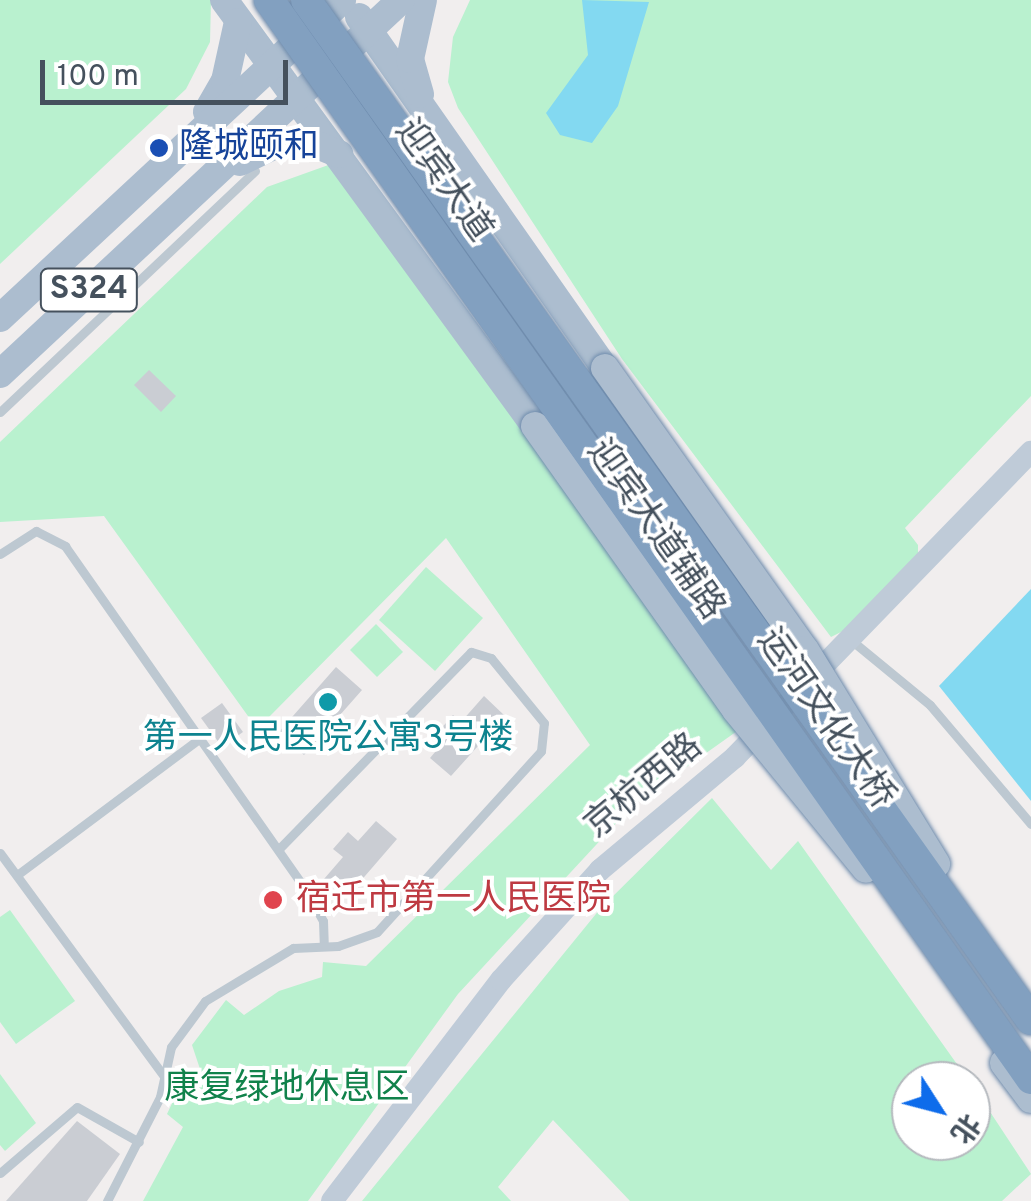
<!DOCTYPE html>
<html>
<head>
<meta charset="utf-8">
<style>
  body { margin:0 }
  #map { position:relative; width:1031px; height:1201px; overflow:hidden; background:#f1eeee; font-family:Overpass,"Noto Sans SC",sans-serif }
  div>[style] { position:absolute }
  .green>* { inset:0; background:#b9f1cf }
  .water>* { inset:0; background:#83d9f1 }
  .building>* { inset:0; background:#cacdd3 }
  .lane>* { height:9px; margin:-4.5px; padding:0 4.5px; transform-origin:4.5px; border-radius:4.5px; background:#bdc8d1 }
  .secondary>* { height:22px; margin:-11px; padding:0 11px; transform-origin:11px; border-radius:11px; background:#bfcbd8 }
  .primary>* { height:28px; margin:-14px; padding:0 14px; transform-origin:14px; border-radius:14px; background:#acbdcf }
  .bridges { filter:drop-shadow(0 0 2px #6e8bac) drop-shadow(0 0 2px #6e8bac) }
  .primary-bridge>* { height:28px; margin:-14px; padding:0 14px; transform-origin:14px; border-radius:14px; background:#acbdcf }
  .highway-bridge>* { height:30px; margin:-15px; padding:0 15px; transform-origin:15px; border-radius:15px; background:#82a0c0 }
  .dots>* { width:28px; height:28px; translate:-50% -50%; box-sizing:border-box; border:5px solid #fff; border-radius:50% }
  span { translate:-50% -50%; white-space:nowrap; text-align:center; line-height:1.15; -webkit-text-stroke:8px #fff; paint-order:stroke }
  .shield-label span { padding:2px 8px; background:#fff; border:2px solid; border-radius:8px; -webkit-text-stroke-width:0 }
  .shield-label { font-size:32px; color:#45515d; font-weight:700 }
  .transit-label { font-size:35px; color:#164399 }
  .left { translate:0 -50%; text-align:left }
  .street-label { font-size:35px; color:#45515d }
  .culture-label { font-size:35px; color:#0d838f }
  .health-label { font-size:35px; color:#be3a42 }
  .park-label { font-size:35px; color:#11824b }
  .north { position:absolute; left:891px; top:1061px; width:100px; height:100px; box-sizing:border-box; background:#fff; border:2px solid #b5b9be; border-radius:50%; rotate:126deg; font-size:28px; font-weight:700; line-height:40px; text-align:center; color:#45515d }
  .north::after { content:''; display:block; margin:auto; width:35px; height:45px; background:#0e6ceb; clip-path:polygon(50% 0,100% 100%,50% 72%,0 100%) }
  .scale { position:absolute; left:40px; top:60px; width:248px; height:45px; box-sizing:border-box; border:5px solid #45515d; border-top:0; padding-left:12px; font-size:30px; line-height:35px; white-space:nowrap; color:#45515d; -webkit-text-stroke:8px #fff; paint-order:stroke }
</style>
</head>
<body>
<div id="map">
  <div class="green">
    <i style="clip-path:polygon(0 0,211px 0,210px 42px,186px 89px,0 264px)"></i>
    <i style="clip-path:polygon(470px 0,1031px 0,1031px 396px,905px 528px,918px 545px,918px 559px,843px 631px,831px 637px,622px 359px,458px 108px,448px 82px,453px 37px)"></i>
    <i style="clip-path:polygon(334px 163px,747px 724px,633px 805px,458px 994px,308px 1201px,143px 1201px,183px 1127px,167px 1114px,175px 1097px,203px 1078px,192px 1045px,226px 1000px,244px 1015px,279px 991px,322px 977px,323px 962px,366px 966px,590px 745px,446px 538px,269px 717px,253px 723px,104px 516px,0 522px,0 442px,267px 187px)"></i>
    <i style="clip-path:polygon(426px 567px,483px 618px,435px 671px,379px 620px)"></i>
    <i style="clip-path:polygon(376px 624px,403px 652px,377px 677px,350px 650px)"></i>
    <i style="clip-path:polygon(712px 798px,771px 870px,798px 841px,969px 1081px,911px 1081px,911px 1141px,971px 1141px,971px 1083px,1031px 1174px,1002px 1201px,630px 1201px,553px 1120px,498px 1187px,511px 1201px,362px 1201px,600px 909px)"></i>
    <i style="clip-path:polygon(10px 910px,75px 1001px,16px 1044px,0 1022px,0 917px)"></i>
    <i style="clip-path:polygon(0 1074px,36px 1123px,5px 1151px,0 1145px)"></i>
  </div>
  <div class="water">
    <i style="clip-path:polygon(582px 0,649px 2px,618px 106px,592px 143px,560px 135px,546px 113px,588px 55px)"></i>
    <i style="clip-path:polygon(1031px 589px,1031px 801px,939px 686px)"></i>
  </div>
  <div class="building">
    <i style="clip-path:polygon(149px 370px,176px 396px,161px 412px,134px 385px)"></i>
    <i style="clip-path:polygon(336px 667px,362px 690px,340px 715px,349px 723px,333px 741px,324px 733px,304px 755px,278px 733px)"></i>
    <i style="clip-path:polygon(484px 696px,505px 716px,451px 776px,430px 758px,447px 738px,439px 731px,453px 715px,461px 722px)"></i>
    <i style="clip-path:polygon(222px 703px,243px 732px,222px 747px,201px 718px)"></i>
    <i style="clip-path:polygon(376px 821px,397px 839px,346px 898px,324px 879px,343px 857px,333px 849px,348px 832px,358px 841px)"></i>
    <i style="clip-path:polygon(77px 1121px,120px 1154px,87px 1201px,6px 1201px)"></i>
  </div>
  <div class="lane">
    <i style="left:0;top:412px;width:351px;rotate:-43.4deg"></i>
    <i style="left:0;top:554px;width:43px;rotate:-32.6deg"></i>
    <i style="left:36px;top:531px;width:33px;rotate:27deg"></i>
    <i style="left:65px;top:546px;width:422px;rotate:55deg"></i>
    <i style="left:307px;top:892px;width:33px;rotate:61deg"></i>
    <i style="left:323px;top:921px;width:25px;rotate:88deg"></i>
    <i style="left:851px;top:640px;width:102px;rotate:39.4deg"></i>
    <i style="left:930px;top:705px;width:156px;rotate:49.7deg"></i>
    <i style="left:0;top:853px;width:279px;rotate:53.7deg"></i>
    <i style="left:17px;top:875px;width:229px;rotate:-36.8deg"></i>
    <i style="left:0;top:1173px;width:101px;rotate:-40.6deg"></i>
    <i style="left:77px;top:1107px;width:71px;rotate:29.4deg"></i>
    <i style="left:107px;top:1201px;width:117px;rotate:-63deg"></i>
    <i style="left:160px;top:1097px;width:51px;rotate:-77.6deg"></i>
    <i style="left:171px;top:1047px;width:57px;rotate:-53.5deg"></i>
    <i style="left:205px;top:1001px;width:103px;rotate:-31.1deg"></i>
    <i style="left:293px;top:948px;width:45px;rotate:-2.5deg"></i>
    <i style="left:338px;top:946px;width:41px;rotate:-19.7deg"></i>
    <i style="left:377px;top:932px;width:244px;rotate:-47.8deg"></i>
    <i style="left:541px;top:751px;width:28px;rotate:-84deg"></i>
    <i style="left:544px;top:723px;width:84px;rotate:-129.2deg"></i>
    <i style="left:491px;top:658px;width:21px;rotate:-163deg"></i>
    <i style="left:471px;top:652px;width:275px;rotate:134.3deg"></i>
  </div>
  <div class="secondary">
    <i style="left:332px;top:1201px;width:278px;rotate:-52.6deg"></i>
    <i style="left:501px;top:980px;width:148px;rotate:-48deg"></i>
    <i style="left:600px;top:870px;width:176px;rotate:-39.9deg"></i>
    <i style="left:735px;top:757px;width:425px;rotate:-45.9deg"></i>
  </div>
  <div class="primary">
    <i style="left:224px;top:0;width:527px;rotate:53.87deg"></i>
    <i style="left:359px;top:17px;width:429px;rotate:55deg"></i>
    <i style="left:420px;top:94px;width:36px;rotate:-106deg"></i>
    <i style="left:410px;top:59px;width:60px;rotate:-77.6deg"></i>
    <i style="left:207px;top:112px;width:36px;rotate:-60deg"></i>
    <i style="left:225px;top:81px;width:60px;rotate:-77.6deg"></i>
    <i style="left:240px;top:162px;width:46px;rotate:-26deg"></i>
    <i style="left:281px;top:142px;width:26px;rotate:-2deg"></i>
    <i style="left:307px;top:141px;width:35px;rotate:22deg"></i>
    <i style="left:0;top:318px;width:467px;rotate:-42.9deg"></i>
    <i style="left:0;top:374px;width:548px;rotate:-43deg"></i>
  </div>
  <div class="bridges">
    <div class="primary-bridge">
      <i style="left:605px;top:368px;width:346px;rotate:54.7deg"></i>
      <i style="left:805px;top:650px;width:251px;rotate:58.5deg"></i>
      <i style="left:535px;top:426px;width:348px;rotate:54.7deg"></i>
      <i style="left:736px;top:710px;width:205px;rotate:50.7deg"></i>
      <i style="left:1004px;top:1063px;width:45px;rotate:53.1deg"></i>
    </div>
    <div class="highway-bridge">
      <i style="left:269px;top:0;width:1321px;rotate:54.77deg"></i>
      <i style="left:306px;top:0;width:1251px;rotate:54.6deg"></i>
    </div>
  </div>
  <div class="dots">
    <i style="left:159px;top:148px;background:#1a4fb4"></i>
    <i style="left:328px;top:702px;background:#0f9aa8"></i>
    <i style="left:273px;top:900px;background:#e0444e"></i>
  </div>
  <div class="shield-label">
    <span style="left:89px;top:290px">S324</span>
  </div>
  <div class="transit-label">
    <span class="left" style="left:179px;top:148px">隆城颐和</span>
  </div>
  <div class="street-label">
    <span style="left:443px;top:181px;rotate:55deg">迎宾大道</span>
    <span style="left:655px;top:530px;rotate:55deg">迎宾大道辅路</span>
    <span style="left:825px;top:719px;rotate:55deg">运河文化大桥</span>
    <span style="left:644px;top:787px;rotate:-40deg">京杭西路</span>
  </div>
  <div class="culture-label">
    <span style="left:328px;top:739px">第一人民医院公寓3号楼</span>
  </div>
  <div class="health-label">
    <span class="left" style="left:296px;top:900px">宿迁市第一人民医院</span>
  </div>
  <div class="park-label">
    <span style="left:287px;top:1089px">康复绿地休息区</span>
  </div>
  <div class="north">北</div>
  <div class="scale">100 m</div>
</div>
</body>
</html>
